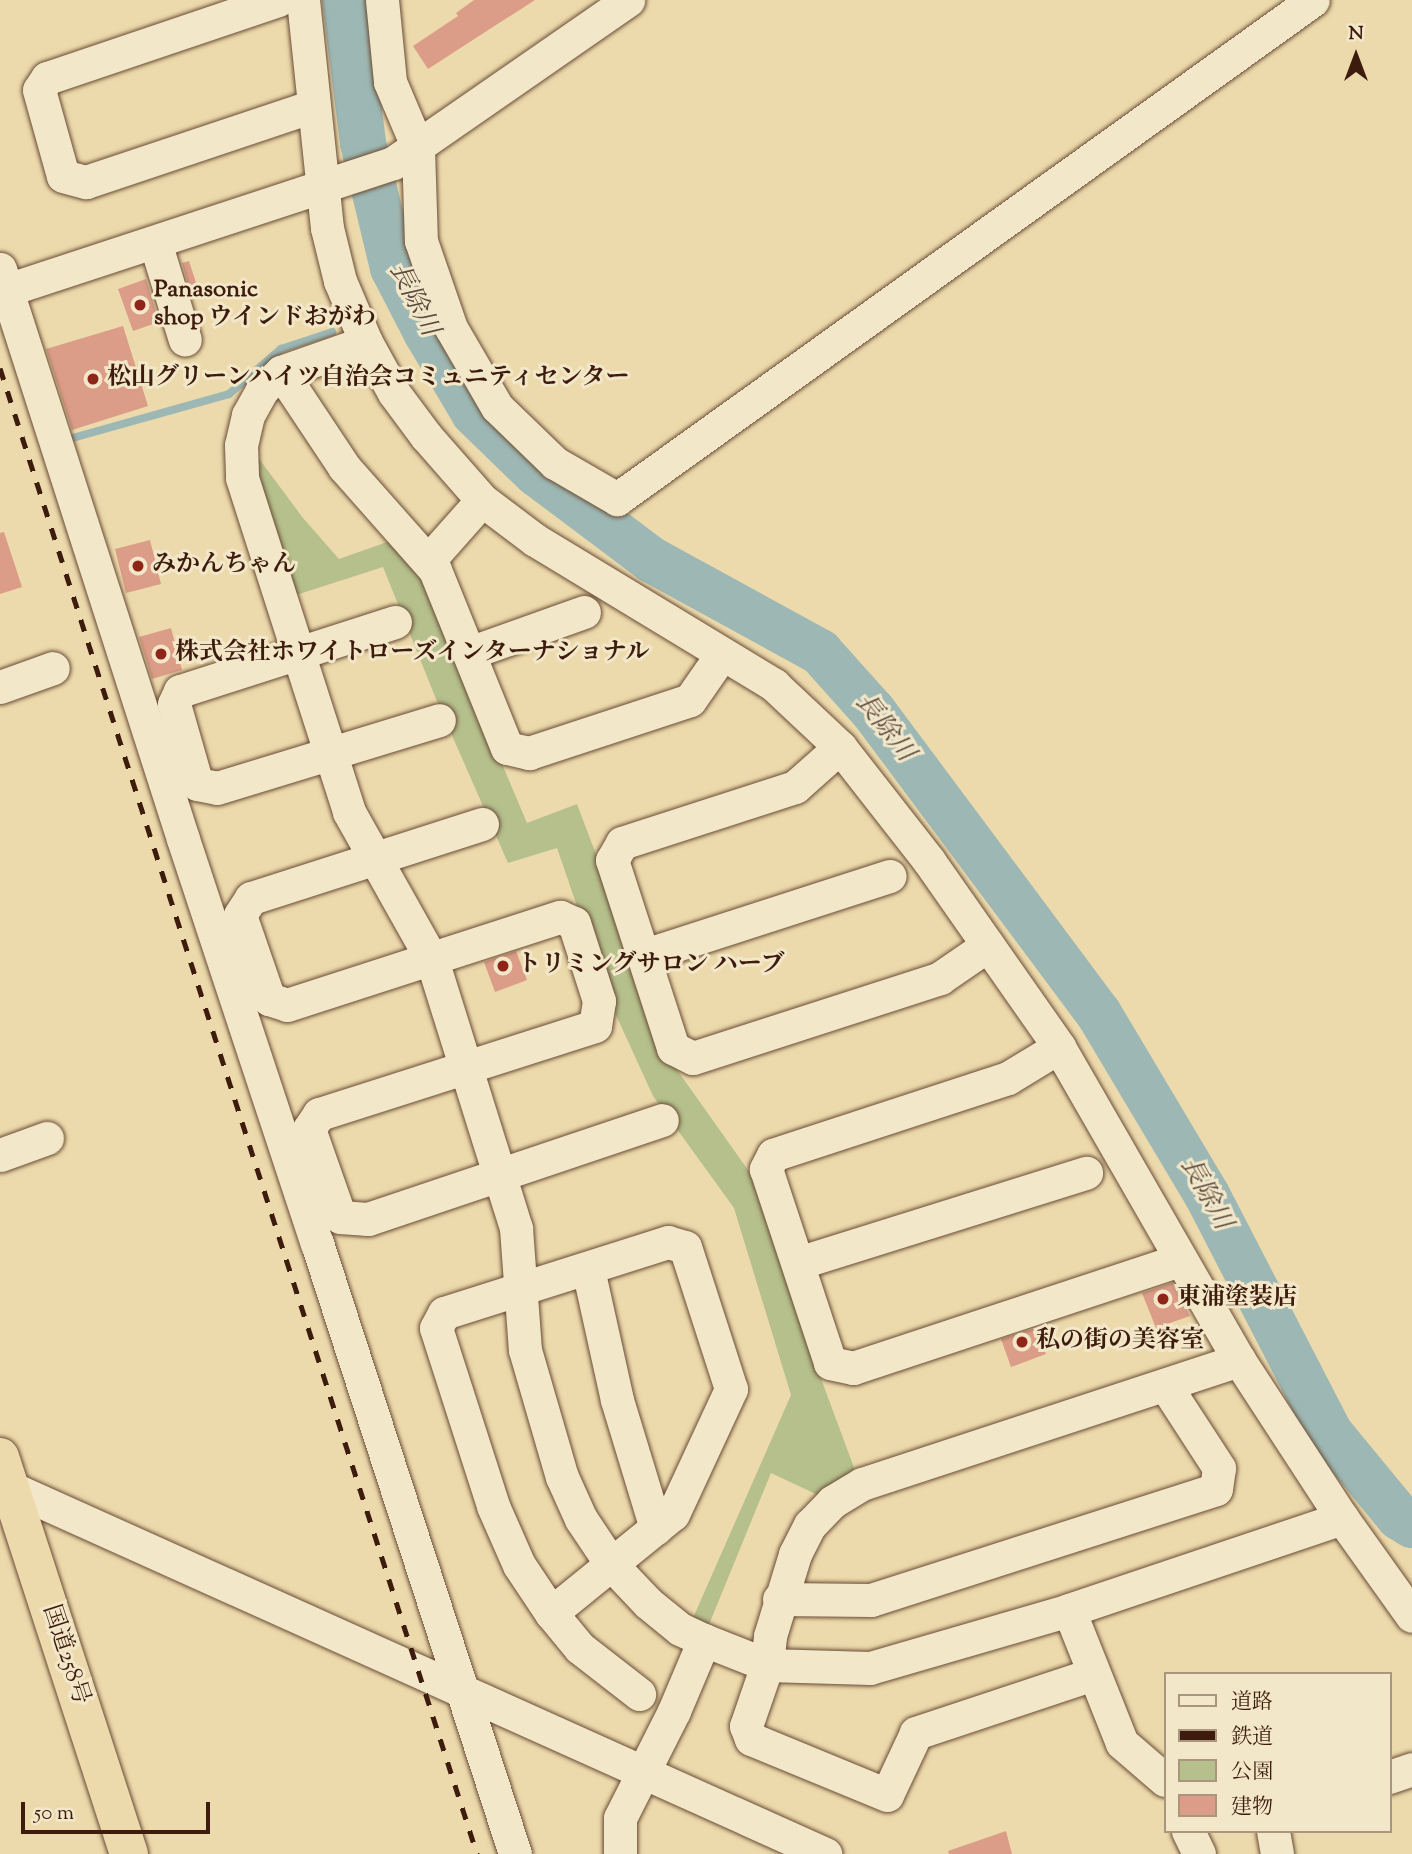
<!DOCTYPE html>
<html>
<head>
<meta charset="utf-8">
<style>
  body { margin:0 }
  #map { position:relative; width:1412px; height:1854px; overflow:hidden; background:#eddaac; font-family:"Sorts Mill Goudy","Noto Serif JP",serif }
  div>[style] { position:absolute }
  .green>* { inset:0; background:#b5c08c }
  .stream>* { height:8px; margin:-4px; padding:0 4px; transform-origin:4px; border-radius:4px; background:#9db8b4 }
  .river>* { height:46px; margin:-23px; padding:0 23px; transform-origin:23px; border-radius:23px; background:#9db8b4 }
  .building>* { inset:0; background:#db9d87 }
  .roads { filter:drop-shadow(0 0 2px #694c36) drop-shadow(0 0 2px #694c36) }
  .minor>* { height:33px; margin:-16.5px; padding:0 16.5px; transform-origin:16.5px; border-radius:16.5px; background:#f3e7c9 }
  .highway>* { height:38px; margin:-19px; padding:0 19px; transform-origin:19px; border-radius:19px; background:#eddaac }
  .rail>* { height:5px; margin-top:-2.5px; transform-origin:0; background:repeating-linear-gradient(90deg,#3d1c0e 0 12px,transparent 0 24px) }
  .dots>* { width:19px; height:19px; translate:-50% -50%; box-sizing:border-box; border:4px solid #f3e7c9; border-radius:50% }
  span { translate:-50% -50%; white-space:nowrap; text-align:center; line-height:1.15; -webkit-text-stroke:6px #f3e7c9; paint-order:stroke }
  .poi-label { font-size:24px; color:#3d1c0e; font-weight:700 }
  .left { translate:0 -50%; text-align:left }
  .street-label { font-size:24px; color:#3d1c0e }
  .water-label { font-size:26px; color:#5a4b40; font-style:italic }
  .legend { position:absolute; left:1164px; top:1672px; width:228px; height:161px; box-sizing:border-box; background:#f3e7c9; border:2px solid #aa967e; margin:0; padding:9px 12px; list-style:none; font-size:21px; color:#3d1c0e }
  .legend li { display:flex; align-items:center; gap:14px; height:35px }
  .legend b { width:35px; border:2px solid #aa967e }
  .north { position:absolute; left:1321px; top:21px; width:70px; height:70px; -webkit-text-stroke:5px #f3e7c9; paint-order:stroke; rotate:0deg; font-size:19px; font-weight:700; line-height:28px; text-align:center; color:#3d1c0e }
  .north::after { content:''; display:block; margin:auto; width:24px; height:32px; background:#3d1c0e; clip-path:polygon(50% 0,100% 100%,50% 72%,0 100%) }
  .scale { position:absolute; left:21px; top:1802px; width:189px; height:32px; box-sizing:border-box; border:4px solid #3d1c0e; border-top:0; padding-left:9px; font-size:21px; line-height:24px; white-space:nowrap; color:#3d1c0e; -webkit-text-stroke:5px #f3e7c9; paint-order:stroke }
</style>
</head>
<body>
<div id="map">
  <div class="green">
    <i style="clip-path:polygon(251px 448px,303px 518px,339px 559px,390px 541px,422px 574px,527px 823px,577px 804px,657px 1015px,670px 1060px,758px 1184px,816px 1365px,856px 1473px,820px 1496px,771px 1473px,708px 1627px,693px 1618px,791px 1395px,734px 1208px,653px 1096px,610px 1002px,557px 848px,508px 863px,436px 699px,383px 567px,293px 596px,254px 478px)"></i>
  </div>
  <div class="stream">
    <i style="left:396px;top:309px;width:16px;rotate:-14deg"></i>
    <i style="left:69px;top:439px;width:166px;rotate:-15.7deg"></i>
    <i style="left:229px;top:394px;width:69px;rotate:-40.9deg"></i>
    <i style="left:281px;top:349px;width:54px;rotate:-18.4deg"></i>
  </div>
  <div class="river">
    <i style="left:345px;top:0;width:144px;rotate:82.8deg"></i>
    <i style="left:363px;top:143px;width:129px;rotate:76.5deg"></i>
    <i style="left:393px;top:268px;width:72px;rotate:62.7deg"></i>
    <i style="left:426px;top:332px;width:94px;rotate:59.3deg"></i>
    <i style="left:474px;top:413px;width:86px;rotate:44.1deg"></i>
    <i style="left:536px;top:473px;width:145px;rotate:36.9deg"></i>
    <i style="left:652px;top:560px;width:192px;rotate:28.7deg"></i>
    <i style="left:820px;top:652px;width:79px;rotate:48.1deg"></i>
    <i style="left:873px;top:711px;width:378px;rotate:53.3deg"></i>
    <i style="left:1099px;top:1014px;width:211px;rotate:59.2deg"></i>
    <i style="left:1207px;top:1195px;width:268px;rotate:62.7deg"></i>
    <i style="left:1330px;top:1433px;width:109px;rotate:50.6deg"></i>
    <i style="left:1399px;top:1517px;width:15px;rotate:32deg"></i>
  </div>
  <div class="building">
    <i style="clip-path:polygon(474px 0,535px 0,428px 69px,413px 46px,458px 16px,456px 13px)"></i>
    <i style="clip-path:polygon(189px 261px,200px 295px,192px 298px,182px 263px)"></i>
    <i style="clip-path:polygon(146px 279px,159px 322px,133px 331px,118px 289px)"></i>
    <i style="clip-path:polygon(123px 326px,148px 406px,72px 430px,46px 349px)"></i>
    <i style="clip-path:polygon(4px 532px,22px 587px,0 594px,0 533px)"></i>
    <i style="clip-path:polygon(150px 540px,161px 584px,126px 593px,115px 549px)"></i>
    <i style="clip-path:polygon(171px 628px,182px 670px,152px 679px,139px 637px)"></i>
    <i style="clip-path:polygon(516px 951px,527px 980px,495px 992px,484px 962px)"></i>
    <i style="clip-path:polygon(1172px 1283px,1190px 1316px,1156px 1328px,1142px 1293px)"></i>
    <i style="clip-path:polygon(1036px 1328px,1046px 1354px,1011px 1367px,1001px 1339px)"></i>
    <i style="clip-path:polygon(1006px 1831px,1012px 1854px,949px 1854px,948px 1851px)"></i>
  </div>
  <div class="roads">
    <div class="minor">
      <i style="left:278px;top:0;width:244px;rotate:161.3deg"></i>
      <i style="left:47px;top:78px;width:14px;rotate:124deg"></i>
      <i style="left:39px;top:90px;width:89px;rotate:74.4deg"></i>
      <i style="left:63px;top:176px;width:24px;rotate:15deg"></i>
      <i style="left:86px;top:182px;width:239px;rotate:-18.5deg"></i>
      <i style="left:303px;top:0;width:229px;rotate:84deg"></i>
      <i style="left:327px;top:228px;width:55px;rotate:76.2deg"></i>
      <i style="left:340px;top:281px;width:66px;rotate:66.9deg"></i>
      <i style="left:366px;top:342px;width:58px;rotate:61.2deg"></i>
      <i style="left:394px;top:393px;width:54px;rotate:53.3deg"></i>
      <i style="left:426px;top:436px;width:85px;rotate:48.8deg"></i>
      <i style="left:482px;top:500px;width:66px;rotate:37deg"></i>
      <i style="left:535px;top:540px;width:280px;rotate:31.2deg"></i>
      <i style="left:774px;top:685px;width:91px;rotate:43.2deg"></i>
      <i style="left:840px;top:747px;width:145px;rotate:52deg"></i>
      <i style="left:929px;top:861px;width:227px;rotate:55deg"></i>
      <i style="left:1059px;top:1047px;width:361px;rotate:60.1deg"></i>
      <i style="left:1239px;top:1360px;width:189px;rotate:56.9deg"></i>
      <i style="left:1342px;top:1518px;width:120px;rotate:54.5deg"></i>
      <i style="left:382px;top:0;width:82px;rotate:84.4deg"></i>
      <i style="left:390px;top:82px;width:72px;rotate:67deg"></i>
      <i style="left:418px;top:148px;width:93px;rotate:88.2deg"></i>
      <i style="left:421px;top:241px;width:92px;rotate:71deg"></i>
      <i style="left:451px;top:328px;width:91px;rotate:59.8deg"></i>
      <i style="left:497px;top:407px;width:81px;rotate:44deg"></i>
      <i style="left:555px;top:463px;width:72px;rotate:30.1deg"></i>
      <i style="left:617px;top:499px;width:856px;rotate:-35.64deg"></i>
      <i style="left:155px;top:242px;width:102px;rotate:73deg"></i>
      <i style="left:0;top:269px;width:599px;rotate:72.2deg"></i>
      <i style="left:183px;top:839px;width:426px;rotate:71.7deg"></i>
      <i style="left:317px;top:1243px;width:642px;rotate:72.04deg"></i>
      <i style="left:7px;top:290px;width:406px;rotate:-18.2deg"></i>
      <i style="left:393px;top:163px;width:286px;rotate:-34.7deg"></i>
      <i style="left:366px;top:342px;width:90px;rotate:160.6deg"></i>
      <i style="left:281px;top:372px;width:26px;rotate:137deg"></i>
      <i style="left:262px;top:390px;width:29px;rotate:119deg"></i>
      <i style="left:248px;top:415px;width:31px;rotate:103deg"></i>
      <i style="left:241px;top:445px;width:33px;rotate:88deg"></i>
      <i style="left:242px;top:478px;width:351px;rotate:72.2deg"></i>
      <i style="left:349px;top:812px;width:170px;rotate:60.7deg"></i>
      <i style="left:432px;top:960px;width:281px;rotate:72.6deg"></i>
      <i style="left:516px;top:1228px;width:122px;rotate:85.8deg"></i>
      <i style="left:525px;top:1350px;width:132px;rotate:73.8deg"></i>
      <i style="left:562px;top:1477px;width:46px;rotate:65.7deg"></i>
      <i style="left:581px;top:1519px;width:54px;rotate:56.3deg"></i>
      <i style="left:611px;top:1564px;width:54px;rotate:46.5deg"></i>
      <i style="left:648px;top:1603px;width:41px;rotate:39.1deg"></i>
      <i style="left:680px;top:1629px;width:26px;rotate:25deg"></i>
      <i style="left:704px;top:1640px;width:68px;rotate:21.6deg"></i>
      <i style="left:767px;top:1665px;width:103px;rotate:1.7deg"></i>
      <i style="left:870px;top:1668px;width:207px;rotate:-16.2deg"></i>
      <i style="left:1069px;top:1610px;width:288px;rotate:-18.6deg"></i>
      <i style="left:281px;top:372px;width:114px;rotate:56.4deg"></i>
      <i style="left:344px;top:467px;width:137px;rotate:48.5deg"></i>
      <i style="left:435px;top:570px;width:192px;rotate:68deg"></i>
      <i style="left:507px;top:748px;width:23px;rotate:13deg"></i>
      <i style="left:529px;top:753px;width:169px;rotate:-18.2deg"></i>
      <i style="left:690px;top:700px;width:56px;rotate:-55.2deg"></i>
      <i style="left:429px;top:560px;width:80px;rotate:-48.5deg"></i>
      <i style="left:395px;top:622px;width:226px;rotate:162.2deg"></i>
      <i style="left:180px;top:691px;width:14px;rotate:115deg"></i>
      <i style="left:174px;top:704px;width:83px;rotate:74deg"></i>
      <i style="left:197px;top:784px;width:20px;rotate:11deg"></i>
      <i style="left:217px;top:788px;width:232px;rotate:-17deg"></i>
      <i style="left:469px;top:653px;width:122px;rotate:-19.6deg"></i>
      <i style="left:0;top:687px;width:56px;rotate:-19.7deg"></i>
      <i style="left:840px;top:747px;width:60px;rotate:138.4deg"></i>
      <i style="left:795px;top:787px;width:182px;rotate:162.1deg"></i>
      <i style="left:622px;top:843px;width:20px;rotate:120deg"></i>
      <i style="left:612px;top:860px;width:198px;rotate:72deg"></i>
      <i style="left:673px;top:1048px;width:22px;rotate:27deg"></i>
      <i style="left:693px;top:1058px;width:260px;rotate:-17.9deg"></i>
      <i style="left:940px;top:978px;width:58px;rotate:-34.5deg"></i>
      <i style="left:482px;top:824px;width:243px;rotate:162.2deg"></i>
      <i style="left:251px;top:898px;width:20px;rotate:123deg"></i>
      <i style="left:240px;top:915px;width:89px;rotate:71deg"></i>
      <i style="left:269px;top:999px;width:19px;rotate:18deg"></i>
      <i style="left:287px;top:1005px;width:287px;rotate:-17.9deg"></i>
      <i style="left:560px;top:917px;width:15px;rotate:23deg"></i>
      <i style="left:574px;top:923px;width:82px;rotate:72.2deg"></i>
      <i style="left:599px;top:1001px;width:25px;rotate:99deg"></i>
      <i style="left:595px;top:1026px;width:290px;rotate:162.3deg"></i>
      <i style="left:319px;top:1114px;width:18px;rotate:124deg"></i>
      <i style="left:309px;top:1129px;width:93px;rotate:70.6deg"></i>
      <i style="left:340px;top:1217px;width:28px;rotate:4deg"></i>
      <i style="left:368px;top:1219px;width:310px;rotate:-18.6deg"></i>
      <i style="left:645px;top:955px;width:257px;rotate:-17.9deg"></i>
      <i style="left:1059px;top:1047px;width:60px;rotate:148.7deg"></i>
      <i style="left:1008px;top:1078px;width:247px;rotate:161.9deg"></i>
      <i style="left:773px;top:1155px;width:16px;rotate:117deg"></i>
      <i style="left:766px;top:1169px;width:204px;rotate:71.7deg"></i>
      <i style="left:830px;top:1363px;width:24px;rotate:12deg"></i>
      <i style="left:853px;top:1368px;width:343px;rotate:-18.3deg"></i>
      <i style="left:0;top:1155px;width:50px;rotate:-19.9deg"></i>
      <i style="left:798px;top:1263px;width:302px;rotate:-17.4deg"></i>
      <i style="left:588px;top:1269px;width:134px;rotate:77.5deg"></i>
      <i style="left:617px;top:1400px;width:134px;rotate:73.1deg"></i>
      <i style="left:0;top:1483px;width:905px;rotate:24.21deg"></i>
      <i style="left:779px;top:1599px;width:92px;rotate:0.6deg"></i>
      <i style="left:871px;top:1600px;width:362px;rotate:-17.8deg"></i>
      <i style="left:1216px;top:1489px;width:21px;rotate:-82deg"></i>
      <i style="left:1219px;top:1468px;width:99px;rotate:-123deg"></i>
      <i style="left:1069px;top:1610px;width:143px;rotate:68.3deg"></i>
      <i style="left:1122px;top:1743px;width:57px;rotate:40.7deg"></i>
      <i style="left:551px;top:1613px;width:157px;rotate:-39.1deg"></i>
      <i style="left:673px;top:1514px;width:138px;rotate:-65.1deg"></i>
      <i style="left:731px;top:1389px;width:149px;rotate:-107.9deg"></i>
      <i style="left:685px;top:1247px;width:18px;rotate:-164deg"></i>
      <i style="left:668px;top:1242px;width:235px;rotate:162.4deg"></i>
      <i style="left:444px;top:1313px;width:17px;rotate:118deg"></i>
      <i style="left:436px;top:1328px;width:187px;rotate:72.2deg"></i>
      <i style="left:493px;top:1506px;width:64px;rotate:66.2deg"></i>
      <i style="left:519px;top:1565px;width:58px;rotate:56.3deg"></i>
      <i style="left:551px;top:1613px;width:45px;rotate:50.4deg"></i>
      <i style="left:580px;top:1648px;width:75px;rotate:37.9deg"></i>
      <i style="left:1093px;top:1674px;width:187px;rotate:161.6deg"></i>
      <i style="left:916px;top:1733px;width:68px;rotate:115.1deg"></i>
      <i style="left:887px;top:1795px;width:147px;rotate:-157.6deg"></i>
      <i style="left:751px;top:1739px;width:14px;rotate:-111deg"></i>
      <i style="left:746px;top:1726px;width:65px;rotate:-71deg"></i>
      <i style="left:767px;top:1665px;width:29px;rotate:-84deg"></i>
      <i style="left:770px;top:1636px;width:86px;rotate:-73deg"></i>
      <i style="left:795px;top:1554px;width:33px;rotate:-63deg"></i>
      <i style="left:810px;top:1525px;width:32px;rotate:-46deg"></i>
      <i style="left:832px;top:1502px;width:35px;rotate:-31deg"></i>
      <i style="left:862px;top:1484px;width:397px;rotate:-18.2deg"></i>
      <i style="left:1389px;top:1777px;width:24px;rotate:-19deg"></i>
      <i style="left:1188px;top:1831px;width:25px;rotate:64deg"></i>
      <i style="left:1273px;top:1831px;width:23px;rotate:80deg"></i>
      <i style="left:620px;top:1854px;width:36px;rotate:-90deg"></i>
      <i style="left:620px;top:1818px;width:120px;rotate:-63.2deg"></i>
      <i style="left:674px;top:1711px;width:77px;rotate:-67.1deg"></i>
    </div>
    <div class="highway">
      <i style="left:0;top:1457px;width:417px;rotate:72deg"></i>
    </div>
  </div>
  <div class="rail">
    <i style="left:0;top:368px;width:1561px;rotate:72.2deg"></i>
  </div>
  <div class="dots">
    <i style="left:140px;top:305px;background:#8f2418"></i>
    <i style="left:93px;top:379px;background:#8f2418"></i>
    <i style="left:138px;top:566px;background:#8f2418"></i>
    <i style="left:161px;top:654px;background:#8f2418"></i>
    <i style="left:503px;top:966px;background:#8f2418"></i>
    <i style="left:1163px;top:1299px;background:#8f2418"></i>
    <i style="left:1022px;top:1342px;background:#8f2418"></i>
  </div>
  <div class="poi-label">
    <span class="left" style="left:154px;top:305px">Panasonic<br>shop ウインドおがわ</span>
    <span class="left" style="left:107px;top:379px">松山グリーンハイツ自治会コミュニティセンター</span>
    <span class="left" style="left:152px;top:566px">みかんちゃん</span>
    <span class="left" style="left:175px;top:654px">株式会社ホワイトローズインターナショナル</span>
    <span class="left" style="left:517px;top:966px">トリミングサロン ハーブ</span>
    <span class="left" style="left:1177px;top:1299px">東浦塗装店</span>
    <span class="left" style="left:1036px;top:1342px">私の街の美容室</span>
  </div>
  <div class="street-label">
    <span style="left:65px;top:1655px;rotate:72deg">国道258号</span>
  </div>
  <div class="water-label">
    <span style="left:413px;top:300px;rotate:63deg">長除川</span>
    <span style="left:884px;top:728px;rotate:52deg">長除川</span>
    <span style="left:1205px;top:1194px;rotate:61deg">長除川</span>
  </div>
  <ul class="legend">
  <li><b style="height:9px;background:#f3e7c9"></b>道路</li>
  <li><b style="height:9px;background:#3d1c0e"></b>鉄道</li>
  <li><b style="height:19px;background:#b5c08c"></b>公園</li>
  <li><b style="height:19px;background:#db9d87"></b>建物</li>
  </ul>
  <div class="north">N</div>
  <div class="scale">50 m</div>
</div>
</body>
</html>
